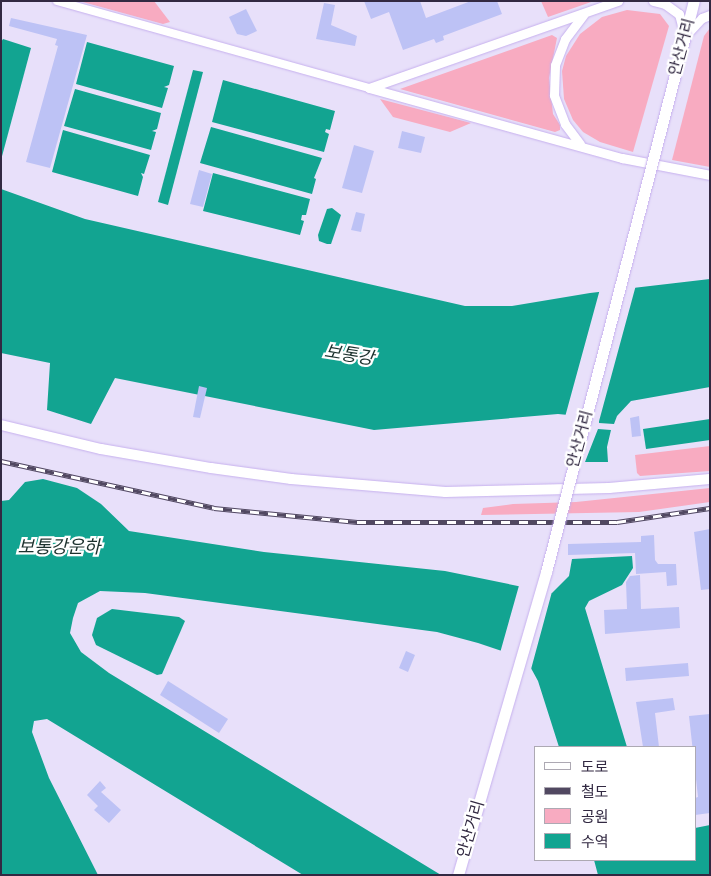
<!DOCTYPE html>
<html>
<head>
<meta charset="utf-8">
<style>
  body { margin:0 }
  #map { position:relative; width:711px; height:876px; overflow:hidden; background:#e8e0fa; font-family:"Roboto Condensed","Noto Sans KR",sans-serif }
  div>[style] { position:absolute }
  .green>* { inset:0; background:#f8abc1 }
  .water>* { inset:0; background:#12a491 }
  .pier>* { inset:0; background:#e8e0fa }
  .building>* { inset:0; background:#bdc2f5 }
  .roads { filter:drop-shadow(0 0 1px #c6b0ee) drop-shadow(0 0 1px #c6b0ee) }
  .minor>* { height:8px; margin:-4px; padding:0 4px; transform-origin:4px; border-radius:4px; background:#fff }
  .tertiary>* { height:9px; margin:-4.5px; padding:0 4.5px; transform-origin:4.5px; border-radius:4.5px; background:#fff }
  .secondary>* { height:10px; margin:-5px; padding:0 5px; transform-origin:5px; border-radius:5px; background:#fff }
  .primary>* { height:11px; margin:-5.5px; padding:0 5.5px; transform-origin:5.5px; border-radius:5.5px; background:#fff }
  .rail>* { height:5px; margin-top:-2.5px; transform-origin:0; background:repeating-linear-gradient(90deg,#fff 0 9px,#514861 0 18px); box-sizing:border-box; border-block:1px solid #514861 }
  .bridges { filter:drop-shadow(0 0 1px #c6b0ee) drop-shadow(0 0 1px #c6b0ee) }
  .primary-bridge>* { height:11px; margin:-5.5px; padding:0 5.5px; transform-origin:5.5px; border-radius:5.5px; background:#fff }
  span { translate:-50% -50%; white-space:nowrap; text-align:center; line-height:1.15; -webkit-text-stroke:4.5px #fff; paint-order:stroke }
  .street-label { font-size:16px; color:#322942 }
  .water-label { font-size:18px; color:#1d322e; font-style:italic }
  .frame { position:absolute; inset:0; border:2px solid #322942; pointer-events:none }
  .legend { position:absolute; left:534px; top:746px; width:162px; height:115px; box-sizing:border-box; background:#fff; border:1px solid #ada9b3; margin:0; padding:6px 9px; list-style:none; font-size:15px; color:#322942 }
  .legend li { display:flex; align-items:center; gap:10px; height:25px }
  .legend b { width:25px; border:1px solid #ada9b3 }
</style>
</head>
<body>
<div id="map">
  <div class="green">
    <i style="clip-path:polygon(79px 1px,154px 1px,170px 22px,163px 24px)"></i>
    <i style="clip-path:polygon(541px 1px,594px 1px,548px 17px)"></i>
    <i style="clip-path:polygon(627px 10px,660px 14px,669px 26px,633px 152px,600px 142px,583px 132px,573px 120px,564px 99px,562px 71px,566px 56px,580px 34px,602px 17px)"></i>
    <i style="clip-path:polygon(710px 28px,710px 167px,672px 160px,704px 36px)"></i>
    <i style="clip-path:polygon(552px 35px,557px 38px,549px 78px,553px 114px,560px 125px,560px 130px,555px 132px,400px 89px)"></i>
    <i style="clip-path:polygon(380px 99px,471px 123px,450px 132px,393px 117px)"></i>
    <i style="clip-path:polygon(710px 446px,710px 471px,640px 476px,637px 473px,635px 455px)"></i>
    <i style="clip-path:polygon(710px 488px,710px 502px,639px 512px,481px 515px,483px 508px,513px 504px,576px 502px)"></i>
  </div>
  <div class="water">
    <i style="clip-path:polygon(3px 39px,31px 48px,1px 160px,1px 42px)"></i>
    <i style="clip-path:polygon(87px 42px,174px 66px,169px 85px,164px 87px,168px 88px,162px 108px,76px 84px)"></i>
    <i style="clip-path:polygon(193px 70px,203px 72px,168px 205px,158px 202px)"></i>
    <i style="clip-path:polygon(223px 80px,335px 111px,330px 130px,326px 129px,325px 132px,329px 134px,324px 152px,212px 122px)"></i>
    <i style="clip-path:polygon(75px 89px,161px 113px,157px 129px,152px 131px,156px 132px,151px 150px,64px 126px)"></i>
    <i style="clip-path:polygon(211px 127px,322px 158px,314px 178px,316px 179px,312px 194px,200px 163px)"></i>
    <i style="clip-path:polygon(63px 130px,150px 155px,144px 174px,141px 173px,143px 177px,138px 196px,52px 172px)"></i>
    <i style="clip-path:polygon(213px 173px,310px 199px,306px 215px,302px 215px,301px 220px,304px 221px,300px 235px,203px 211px)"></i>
    <i style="clip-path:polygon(1px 189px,85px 219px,465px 306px,512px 306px,590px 293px,710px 279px,710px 387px,631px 401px,617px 416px,614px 424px,599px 423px,599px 418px,558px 414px,374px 430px,115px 378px,91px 424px,47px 410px,50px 363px,1px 353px)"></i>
    <i style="clip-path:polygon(332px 208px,341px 215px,331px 244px,327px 244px,319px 241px,318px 235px,327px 209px)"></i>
    <i style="clip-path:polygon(710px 419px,710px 440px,646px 449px,643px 429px)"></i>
    <i style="clip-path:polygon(598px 429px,611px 430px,607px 447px,608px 462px,585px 462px)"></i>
    <i style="clip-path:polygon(43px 479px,77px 488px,101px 504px,129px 531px,264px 552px,445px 571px,552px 593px,569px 576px,572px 559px,632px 556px,633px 568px,622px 585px,589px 601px,585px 608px,627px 747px,559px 747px,538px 681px,526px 659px,478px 643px,437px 632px,145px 593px,100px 591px,78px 603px,73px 618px,70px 633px,81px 652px,109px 673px,441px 875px,303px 875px,47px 719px,34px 721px,32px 732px,49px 778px,98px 875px,1px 875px,1px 501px,9px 500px,25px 482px)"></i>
    <i style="clip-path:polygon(112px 609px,179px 617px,185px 621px,162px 674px,157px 675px,96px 645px,92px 635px,97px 618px)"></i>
    <i style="clip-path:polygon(710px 825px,710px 875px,598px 875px,594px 860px,695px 860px,695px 828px)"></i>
  </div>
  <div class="pier">
    <i style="clip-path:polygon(636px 285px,598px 425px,597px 421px,565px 417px,600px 289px)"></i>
    <i style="clip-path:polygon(520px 582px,553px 588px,530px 673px,524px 661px,500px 653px)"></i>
  </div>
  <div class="building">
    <i style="clip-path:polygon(364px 1px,420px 1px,426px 18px,471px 1px,497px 1px,502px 14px,443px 36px,444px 40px,436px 43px,434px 39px,403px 50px,389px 12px,371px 19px)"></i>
    <i style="clip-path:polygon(324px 3px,335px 5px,331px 25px,357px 36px,355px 46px,316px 39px)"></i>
    <i style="clip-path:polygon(246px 9px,257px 31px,246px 36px,237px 34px,229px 17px)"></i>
    <i style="clip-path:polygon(11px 18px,87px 35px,50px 168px,26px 162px,58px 46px,55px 45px,57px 39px,9px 26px)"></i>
    <i style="clip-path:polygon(402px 131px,425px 137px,421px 153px,398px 148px)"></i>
    <i style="clip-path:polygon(354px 145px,374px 151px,362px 193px,342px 188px)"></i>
    <i style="clip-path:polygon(199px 170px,212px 174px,203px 207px,190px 204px)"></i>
    <i style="clip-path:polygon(356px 212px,365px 214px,361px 232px,351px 230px)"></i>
    <i style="clip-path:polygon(199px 386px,207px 388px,200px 418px,193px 417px)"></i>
    <i style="clip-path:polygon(639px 416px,641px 436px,632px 437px,630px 418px)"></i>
    <i style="clip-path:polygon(710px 529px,710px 589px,701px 590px,694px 532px)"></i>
    <i style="clip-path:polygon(654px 535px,655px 560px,658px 564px,676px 564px,677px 585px,667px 586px,666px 572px,636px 574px,635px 553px,568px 555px,568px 544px,641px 542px,641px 536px)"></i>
    <i style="clip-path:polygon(640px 575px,641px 609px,679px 607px,680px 628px,605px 634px,604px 610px,627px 609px,626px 582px,630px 576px)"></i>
    <i style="clip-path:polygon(406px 651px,415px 655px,408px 672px,399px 668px)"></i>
    <i style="clip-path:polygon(688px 663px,689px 676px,626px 681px,625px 668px)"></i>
    <i style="clip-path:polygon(168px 681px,228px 719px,219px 733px,160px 695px)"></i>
    <i style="clip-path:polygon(673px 698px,675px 710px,655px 713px,659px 747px,643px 747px,636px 702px)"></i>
    <i style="clip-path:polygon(710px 714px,710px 813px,695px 815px,695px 798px,698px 797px,689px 716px)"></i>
    <i style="clip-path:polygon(100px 781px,106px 788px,101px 792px,121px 810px,109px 823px,94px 810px,98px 806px,87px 795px)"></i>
  </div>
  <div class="roads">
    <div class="minor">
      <i style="left:57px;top:1px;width:324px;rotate:15.6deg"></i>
    </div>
    <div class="tertiary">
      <i style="left:653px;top:1px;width:12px;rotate:14deg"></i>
      <i style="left:665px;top:4px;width:17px;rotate:36deg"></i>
      <i style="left:679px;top:14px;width:23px;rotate:75deg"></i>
      <i style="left:685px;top:36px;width:25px;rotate:-47deg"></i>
      <i style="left:702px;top:18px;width:9px;rotate:-21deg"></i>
      <i style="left:369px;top:88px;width:263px;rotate:15.5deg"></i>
      <i style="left:622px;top:158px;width:90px;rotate:10.9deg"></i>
      <i style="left:369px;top:88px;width:264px;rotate:-19.3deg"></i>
      <i style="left:580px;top:144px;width:25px;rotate:-127deg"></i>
      <i style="left:565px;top:124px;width:31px;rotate:-111deg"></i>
      <i style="left:554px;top:95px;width:30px;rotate:-88deg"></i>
      <i style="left:555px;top:65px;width:28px;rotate:-69deg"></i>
      <i style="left:565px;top:39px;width:31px;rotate:-53deg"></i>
    </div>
    <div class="secondary">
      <i style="left:1px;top:425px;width:103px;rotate:13.5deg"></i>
      <i style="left:101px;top:449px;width:112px;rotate:9.8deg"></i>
      <i style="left:211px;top:468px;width:81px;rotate:7.8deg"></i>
      <i style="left:291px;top:479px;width:155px;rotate:4.8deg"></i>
      <i style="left:445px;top:492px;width:164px;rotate:-1.4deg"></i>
      <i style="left:609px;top:488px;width:101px;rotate:-5.1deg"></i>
    </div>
    <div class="primary">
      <i style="left:685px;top:36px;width:36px;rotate:-76deg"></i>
    </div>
  </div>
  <div class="rail">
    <i style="left:1px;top:461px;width:218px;rotate:12.4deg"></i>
    <i style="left:214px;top:508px;width:144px;rotate:5.6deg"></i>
    <i style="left:357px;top:522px;width:260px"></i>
    <i style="left:617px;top:522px;width:94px;rotate:-8.6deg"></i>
  </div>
  <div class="bridges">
    <div class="primary-bridge">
      <i style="left:458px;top:875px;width:316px;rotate:-73.8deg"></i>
      <i style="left:546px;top:572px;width:554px;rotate:-75.46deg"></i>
    </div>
  </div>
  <div class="street-label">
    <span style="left:682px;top:47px;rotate:-75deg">안산거리</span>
    <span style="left:580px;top:439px;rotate:-75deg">안산거리</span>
    <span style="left:471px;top:829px;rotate:-74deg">안산거리</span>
  </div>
  <div class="water-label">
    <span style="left:349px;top:355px;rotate:9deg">보통강</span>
    <span style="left:59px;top:547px">보통강운하</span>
  </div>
  <div class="frame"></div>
  <ul class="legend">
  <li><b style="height:6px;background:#fff"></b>도로</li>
  <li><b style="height:6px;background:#514861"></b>철도</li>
  <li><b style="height:14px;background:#f8abc1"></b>공원</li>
  <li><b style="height:14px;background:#12a491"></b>수역</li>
  </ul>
</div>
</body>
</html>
